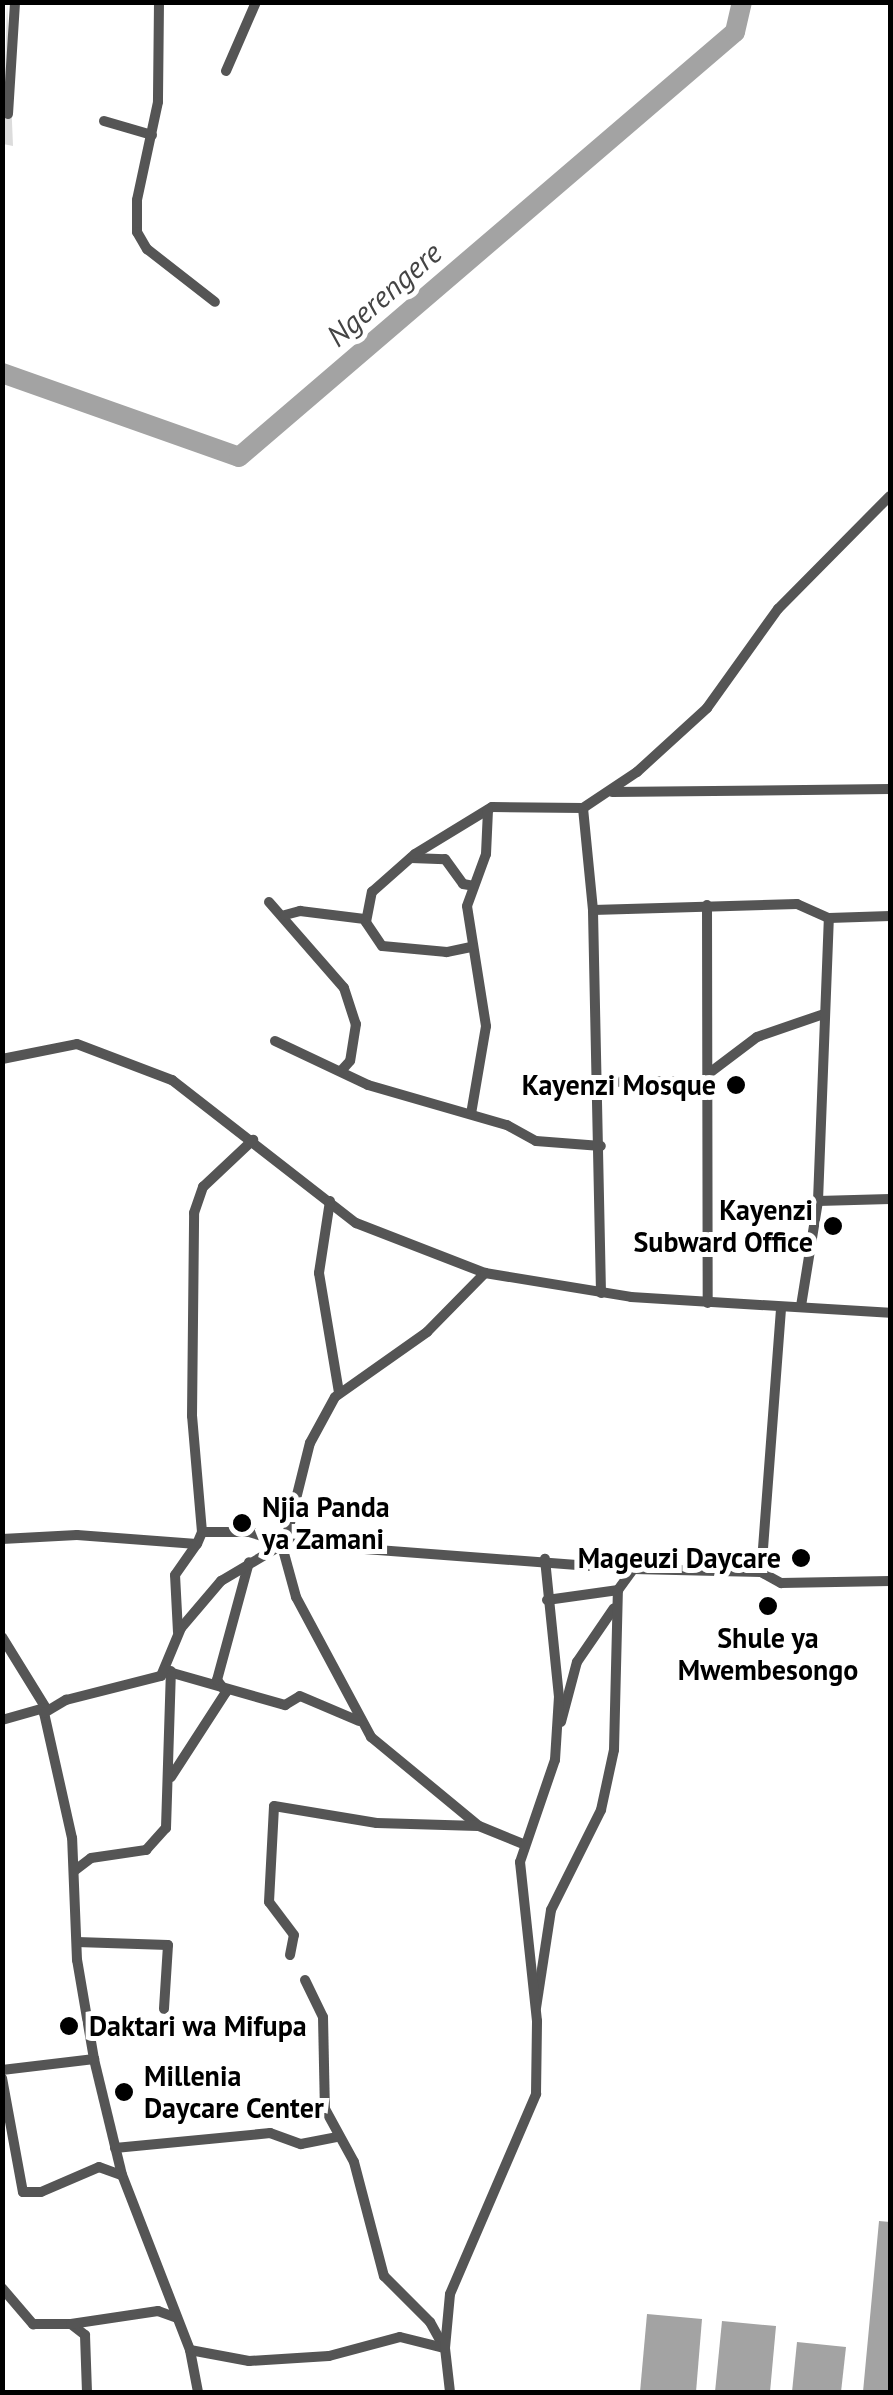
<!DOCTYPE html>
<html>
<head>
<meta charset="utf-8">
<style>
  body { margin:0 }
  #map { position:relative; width:893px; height:2395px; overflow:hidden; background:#fff; font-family:"PT Sans",sans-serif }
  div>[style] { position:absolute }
  .green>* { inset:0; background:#dcdcdc }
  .water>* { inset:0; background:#a3a3a3 }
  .river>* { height:20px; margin:-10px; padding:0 10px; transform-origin:10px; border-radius:10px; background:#a3a3a3 }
  .minor>* { height:10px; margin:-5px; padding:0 5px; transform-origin:5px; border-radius:5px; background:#555 }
  .dots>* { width:28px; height:28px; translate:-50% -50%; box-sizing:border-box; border:5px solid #fff; border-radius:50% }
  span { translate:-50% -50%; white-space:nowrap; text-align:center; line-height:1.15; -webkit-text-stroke:10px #fff; paint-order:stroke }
  .poi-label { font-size:28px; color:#000; font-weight:700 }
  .right { translate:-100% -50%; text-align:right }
  .left { translate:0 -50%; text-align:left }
  .water-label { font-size:30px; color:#444; font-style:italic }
  .frame { position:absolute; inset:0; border:5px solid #000; pointer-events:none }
</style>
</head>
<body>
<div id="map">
  <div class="green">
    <i style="clip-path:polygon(7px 2px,13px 146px,3px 144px)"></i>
  </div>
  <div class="water">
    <i style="clip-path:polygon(879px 2221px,890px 2222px,890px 2392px,863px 2392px)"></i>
    <i style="clip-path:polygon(647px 2314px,702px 2319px,696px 2392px,640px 2392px)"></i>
    <i style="clip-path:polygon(722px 2321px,776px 2326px,770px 2392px,715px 2392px)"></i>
    <i style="clip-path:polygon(797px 2342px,846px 2347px,841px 2392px,792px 2392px)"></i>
  </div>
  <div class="river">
    <i style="left:2px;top:373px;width:251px;rotate:19.5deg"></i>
    <i style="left:239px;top:457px;width:653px;rotate:-40.59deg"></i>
    <i style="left:735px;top:32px;width:31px;rotate:-77deg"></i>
  </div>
  <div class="minor">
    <i style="left:159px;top:2px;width:100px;rotate:90.6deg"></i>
    <i style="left:158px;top:102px;width:100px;rotate:102.1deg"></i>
    <i style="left:137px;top:200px;width:32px;rotate:90deg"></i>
    <i style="left:137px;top:232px;width:20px;rotate:60deg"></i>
    <i style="left:147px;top:249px;width:86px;rotate:37.9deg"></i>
    <i style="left:226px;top:71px;width:75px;rotate:-66.5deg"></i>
    <i style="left:8px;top:114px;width:112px;rotate:-86.4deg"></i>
    <i style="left:104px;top:121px;width:50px;rotate:16.3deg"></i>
    <i style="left:612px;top:792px;width:278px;rotate:-0.6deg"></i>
    <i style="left:411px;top:858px;width:34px;rotate:2deg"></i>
    <i style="left:445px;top:859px;width:31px;rotate:54deg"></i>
    <i style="left:463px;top:884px;width:11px;rotate:10deg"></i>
    <i style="left:269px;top:902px;width:114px;rotate:48.9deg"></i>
    <i style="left:344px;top:988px;width:38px;rotate:72deg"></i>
    <i style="left:356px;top:1024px;width:37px;rotate:99deg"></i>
    <i style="left:350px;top:1061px;width:13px;rotate:132deg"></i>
    <i style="left:707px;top:905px;width:398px;rotate:89.9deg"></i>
    <i style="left:593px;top:910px;width:204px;rotate:-1.7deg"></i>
    <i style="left:797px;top:904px;width:35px;rotate:24deg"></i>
    <i style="left:829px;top:918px;width:61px;rotate:-1.9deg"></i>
    <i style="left:285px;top:915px;width:16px;rotate:-15deg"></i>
    <i style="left:300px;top:911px;width:65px;rotate:7deg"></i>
    <i style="left:471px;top:947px;width:25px;rotate:168deg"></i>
    <i style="left:447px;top:952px;width:65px;rotate:-174.7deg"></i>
    <i style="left:382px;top:946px;width:29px;rotate:-124deg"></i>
    <i style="left:366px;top:922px;width:31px;rotate:-79deg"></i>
    <i style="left:372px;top:892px;width:57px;rotate:-41.5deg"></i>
    <i style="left:415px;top:854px;width:90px;rotate:-31.4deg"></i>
    <i style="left:492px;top:807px;width:91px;rotate:0.6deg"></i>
    <i style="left:275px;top:1041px;width:103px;rotate:25.3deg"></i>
    <i style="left:368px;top:1085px;width:145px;rotate:16.1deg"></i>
    <i style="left:507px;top:1125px;width:33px;rotate:29deg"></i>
    <i style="left:536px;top:1141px;width:65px;rotate:4.4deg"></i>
    <i style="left:2px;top:1059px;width:76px;rotate:-11.3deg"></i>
    <i style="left:77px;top:1044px;width:102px;rotate:20.8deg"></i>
    <i style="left:172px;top:1080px;width:233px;rotate:37.9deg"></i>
    <i style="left:356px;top:1223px;width:138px;rotate:21.2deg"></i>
    <i style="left:712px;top:1071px;width:56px;rotate:-37.1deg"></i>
    <i style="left:757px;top:1037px;width:68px;rotate:-19deg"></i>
    <i style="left:597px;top:1082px;width:114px;rotate:-0.5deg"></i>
    <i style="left:471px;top:1114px;width:89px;rotate:-80.3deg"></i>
    <i style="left:486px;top:1026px;width:121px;rotate:-99deg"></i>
    <i style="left:467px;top:906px;width:55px;rotate:-69.9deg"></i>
    <i style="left:486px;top:854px;width:44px;rotate:-87.4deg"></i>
    <i style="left:330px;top:1201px;width:73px;rotate:98.7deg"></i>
    <i style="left:319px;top:1273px;width:121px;rotate:80.5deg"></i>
    <i style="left:818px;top:1201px;width:72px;rotate:-1.6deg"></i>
    <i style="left:601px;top:1293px;width:383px;rotate:-91.2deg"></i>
    <i style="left:593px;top:910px;width:102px;rotate:-95.6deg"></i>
    <i style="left:583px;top:808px;width:65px;rotate:-33.7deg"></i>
    <i style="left:637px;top:772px;width:95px;rotate:-42.4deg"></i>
    <i style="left:707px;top:708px;width:122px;rotate:-54.4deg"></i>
    <i style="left:778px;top:609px;width:159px;rotate:-45.3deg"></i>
    <i style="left:801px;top:1306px;width:106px;rotate:-80.8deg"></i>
    <i style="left:818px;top:1201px;width:283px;rotate:-87.8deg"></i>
    <i style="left:781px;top:1309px;width:264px;rotate:94.3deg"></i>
    <i style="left:761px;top:1572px;width:23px;rotate:29deg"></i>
    <i style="left:781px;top:1583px;width:109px;rotate:-1.1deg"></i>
    <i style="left:202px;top:1532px;width:116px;rotate:-94.9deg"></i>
    <i style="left:192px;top:1416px;width:203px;rotate:-89.4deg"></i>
    <i style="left:194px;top:1213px;width:28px;rotate:-71deg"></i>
    <i style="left:203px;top:1187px;width:69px;rotate:-43.2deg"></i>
    <i style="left:2px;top:1539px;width:75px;rotate:-3.1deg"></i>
    <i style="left:77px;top:1535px;width:120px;rotate:4.3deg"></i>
    <i style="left:197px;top:1544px;width:13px;rotate:-67deg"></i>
    <i style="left:202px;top:1532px;width:47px"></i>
    <i style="left:249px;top:1532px;width:38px;rotate:17deg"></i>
    <i style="left:285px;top:1543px;width:349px;rotate:4.3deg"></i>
    <i style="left:633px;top:1569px;width:128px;rotate:1.3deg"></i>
    <i style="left:282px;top:1546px;width:53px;rotate:74.6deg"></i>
    <i style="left:296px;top:1597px;width:159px;rotate:61.8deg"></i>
    <i style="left:371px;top:1737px;width:140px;rotate:39.5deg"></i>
    <i style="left:479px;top:1826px;width:48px;rotate:22.2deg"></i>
    <i style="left:547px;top:1600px;width:72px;rotate:-8deg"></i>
    <i style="left:618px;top:1590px;width:26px;rotate:-54deg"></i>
    <i style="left:178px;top:1632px;width:57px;rotate:-93deg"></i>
    <i style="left:175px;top:1575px;width:38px;rotate:-55deg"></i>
    <i style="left:2px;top:1637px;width:86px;rotate:58.3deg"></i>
    <i style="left:169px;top:1672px;width:121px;rotate:15.9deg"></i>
    <i style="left:285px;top:1705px;width:17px;rotate:-31deg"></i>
    <i style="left:300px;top:1696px;width:64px;rotate:23deg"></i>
    <i style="left:2px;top:1720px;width:44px;rotate:-15.9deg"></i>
    <i style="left:561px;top:1722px;width:62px;rotate:-75.1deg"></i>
    <i style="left:577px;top:1662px;width:65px;rotate:-55.6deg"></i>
    <i style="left:171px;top:1777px;width:101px;rotate:-57.1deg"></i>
    <i style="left:226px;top:1692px;width:15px;rotate:-127deg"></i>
    <i style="left:217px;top:1680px;width:122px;rotate:-74.8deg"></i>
    <i style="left:74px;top:1871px;width:21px;rotate:-37deg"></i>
    <i style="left:91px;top:1858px;width:56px;rotate:-8.3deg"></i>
    <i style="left:146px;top:1850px;width:30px;rotate:-48deg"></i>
    <i style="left:166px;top:1828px;width:157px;rotate:-88.2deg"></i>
    <i style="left:77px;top:1942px;width:91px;rotate:1.9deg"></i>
    <i style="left:168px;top:1945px;width:64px;rotate:93.6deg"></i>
    <i style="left:290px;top:1955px;width:20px;rotate:-79deg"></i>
    <i style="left:294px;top:1935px;width:41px;rotate:-127.1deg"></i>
    <i style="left:269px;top:1902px;width:96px;rotate:-87deg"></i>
    <i style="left:274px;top:1806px;width:104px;rotate:9.4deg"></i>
    <i style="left:377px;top:1823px;width:101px;rotate:1.7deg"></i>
    <i style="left:305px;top:1980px;width:41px;rotate:64.1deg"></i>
    <i style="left:323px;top:2017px;width:92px;rotate:88.8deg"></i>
    <i style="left:325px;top:2109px;width:60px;rotate:61.3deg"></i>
    <i style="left:354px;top:2162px;width:118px;rotate:75.3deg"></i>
    <i style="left:384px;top:2276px;width:65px;rotate:45deg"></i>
    <i style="left:430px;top:2322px;width:29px;rotate:61deg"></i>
    <i style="left:536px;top:2008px;width:99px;rotate:-81.3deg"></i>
    <i style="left:551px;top:1910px;width:112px;rotate:-63.4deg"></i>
    <i style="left:601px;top:1810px;width:61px;rotate:-77.8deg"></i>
    <i style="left:614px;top:1750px;width:160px;rotate:-88.6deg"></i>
    <i style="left:2px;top:2070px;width:93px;rotate:-6.8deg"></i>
    <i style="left:2px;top:2078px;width:116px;rotate:79.6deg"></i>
    <i style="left:23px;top:2192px;width:18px"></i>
    <i style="left:41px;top:2192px;width:63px;rotate:-23.3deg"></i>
    <i style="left:99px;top:2167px;width:23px;rotate:20deg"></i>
    <i style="left:115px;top:2148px;width:156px;rotate:-5.5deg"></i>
    <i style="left:270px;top:2133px;width:33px;rotate:20deg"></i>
    <i style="left:301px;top:2144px;width:36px;rotate:-11deg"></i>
    <i style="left:2px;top:2288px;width:48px;rotate:49.3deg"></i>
    <i style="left:33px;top:2324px;width:38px"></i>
    <i style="left:71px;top:2324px;width:18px;rotate:38deg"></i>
    <i style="left:85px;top:2335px;width:57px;rotate:88deg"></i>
    <i style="left:71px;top:2324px;width:88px;rotate:-8.5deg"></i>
    <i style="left:158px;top:2311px;width:20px;rotate:20deg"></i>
    <i style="left:190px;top:2350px;width:60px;rotate:10.6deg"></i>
    <i style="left:249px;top:2361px;width:80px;rotate:-3.6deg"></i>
    <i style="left:329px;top:2356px;width:73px;rotate:-15deg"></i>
    <i style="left:400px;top:2337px;width:45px;rotate:14deg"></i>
    <i style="left:198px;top:2392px;width:43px;rotate:-100.8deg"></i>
    <i style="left:190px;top:2350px;width:188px;rotate:-111.2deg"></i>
    <i style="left:122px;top:2175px;width:119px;rotate:-103.6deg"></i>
    <i style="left:94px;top:2059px;width:100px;rotate:-99.7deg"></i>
    <i style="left:77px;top:1960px;width:122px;rotate:-92.3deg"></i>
    <i style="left:72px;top:1838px;width:128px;rotate:-102.6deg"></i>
    <i style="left:44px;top:1713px;width:26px;rotate:-31deg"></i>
    <i style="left:66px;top:1700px;width:98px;rotate:-14.2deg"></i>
    <i style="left:161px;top:1676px;width:52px;rotate:-67.4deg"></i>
    <i style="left:181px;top:1628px;width:62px;rotate:-49.6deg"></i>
    <i style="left:221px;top:1581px;width:74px;rotate:-30.7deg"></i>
    <i style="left:285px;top:1543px;width:103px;rotate:-76deg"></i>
    <i style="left:310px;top:1443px;width:52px;rotate:-61.5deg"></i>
    <i style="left:335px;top:1397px;width:113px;rotate:-35.2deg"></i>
    <i style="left:427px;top:1332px;width:83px;rotate:-45.5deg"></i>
    <i style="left:485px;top:1273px;width:148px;rotate:9.3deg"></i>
    <i style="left:631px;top:1297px;width:259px;rotate:3.5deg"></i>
    <i style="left:450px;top:2392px;width:44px;rotate:-96.5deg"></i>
    <i style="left:445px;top:2348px;width:54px;rotate:-84.7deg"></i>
    <i style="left:450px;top:2294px;width:218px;rotate:-66.7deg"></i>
    <i style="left:536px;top:2094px;width:73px;rotate:-89.2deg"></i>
    <i style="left:537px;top:2021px;width:160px;rotate:-96.1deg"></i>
    <i style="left:520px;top:1862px;width:108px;rotate:-71.1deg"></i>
    <i style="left:555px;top:1760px;width:63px;rotate:-86.4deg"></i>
    <i style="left:559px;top:1697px;width:139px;rotate:-95.8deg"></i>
  </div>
  <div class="dots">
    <i style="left:736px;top:1085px;background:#000"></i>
    <i style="left:833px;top:1226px;background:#000"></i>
    <i style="left:242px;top:1523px;background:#000"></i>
    <i style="left:801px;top:1558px;background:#000"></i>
    <i style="left:768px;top:1606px;background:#000"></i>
    <i style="left:69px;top:2026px;background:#000"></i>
    <i style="left:124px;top:2092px;background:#000"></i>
  </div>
  <div class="poi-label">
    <span class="right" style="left:716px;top:1085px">Kayenzi Mosque</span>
    <span class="right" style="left:813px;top:1226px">Kayenzi<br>Subward Office</span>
    <span class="left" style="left:262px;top:1523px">Njia Panda<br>ya Zamani</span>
    <span class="right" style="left:781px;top:1558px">Mageuzi Daycare</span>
    <span style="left:768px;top:1654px">Shule ya<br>Mwembesongo</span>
    <span class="left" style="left:89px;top:2026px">Daktari wa Mifupa</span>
    <span class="left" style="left:144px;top:2092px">Millenia<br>Daycare Center</span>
  </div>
  <div class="water-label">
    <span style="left:384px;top:294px;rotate:-41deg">Ngerengere</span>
  </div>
  <div class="frame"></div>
</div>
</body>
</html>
